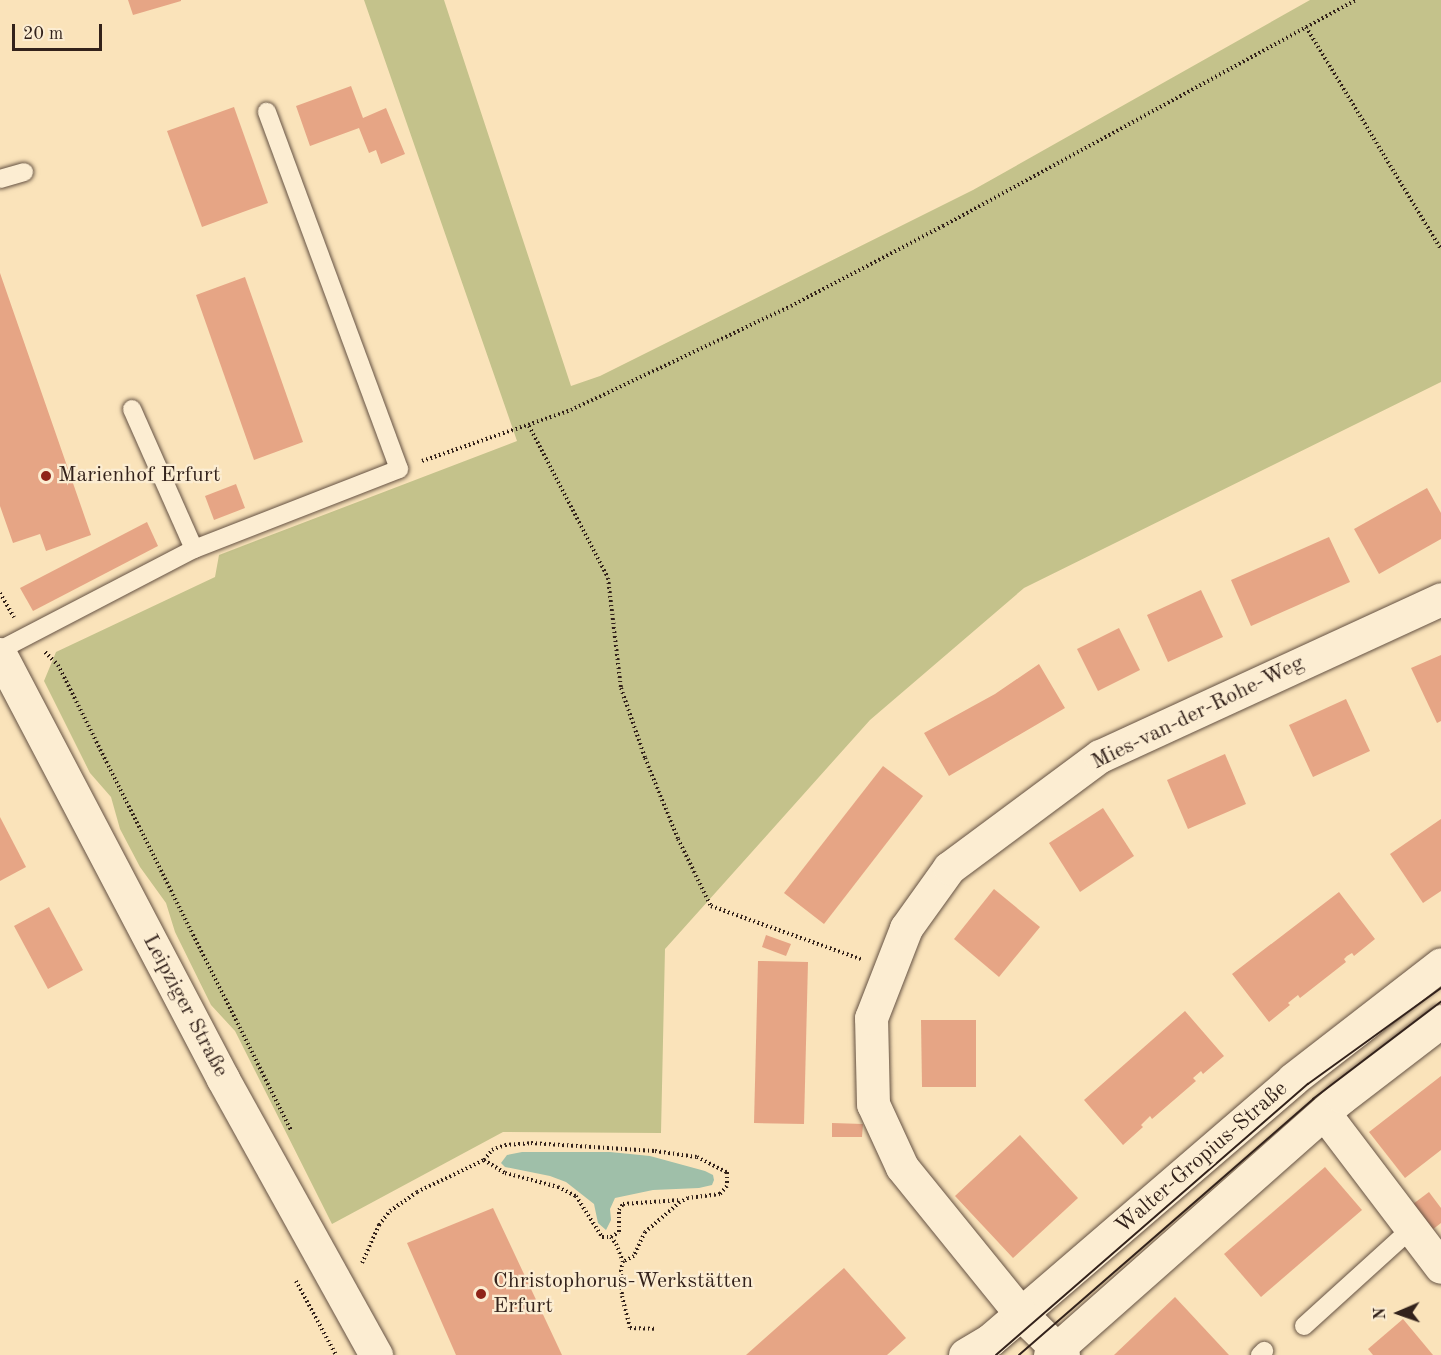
<!DOCTYPE html>
<html>
<head>
<meta charset="utf-8">
<style>
  body { margin:0 }
  #map { position:relative; width:1441px; height:1355px; overflow:hidden; background:#fae3ba; font-family:"Old Standard TT",serif }
  div>[style] { position:absolute }
  .green>* { inset:0; background:#c4c28b }
  .water>* { inset:0; background:#9fbfa9 }
  .building>* { inset:0; background:#e6a585 }
  .path>* { height:4px; margin-top:-2px; transform-origin:0; background:repeating-linear-gradient(90deg,#33221b 0 1.5px,transparent 0 4.5px) }
  .roads { filter:drop-shadow(0 0 2px #655243) drop-shadow(0 0 2px #655243) }
  .lane>* { height:18px; margin:-9px; padding:0 9px; transform-origin:9px; border-radius:9px; background:#fcedd2 }
  .street>* { height:33px; margin:-16.5px; padding:0 16.5px; transform-origin:16.5px; border-radius:16.5px; background:#fcedd2 }
  .secondary>* { height:33px; margin:-16.5px; padding:0 16.5px; transform-origin:16.5px; border-radius:16.5px; background:#fcedd2 }
  .tram>* { height:1.5px; margin:-0.75px; padding:0 0.75px; transform-origin:0.75px; border-radius:0.75px; background:#33221b }
  .dots>* { width:16px; height:16px; translate:-50% -50%; box-sizing:border-box; border:3px solid #fcedd2; border-radius:50% }
  span { translate:-50% -50%; white-space:nowrap; text-align:center; line-height:1.15; -webkit-text-stroke:4.5px #fcedd2; paint-order:stroke }
  .poi-label { font-size:22px; color:#33221b }
  .left { translate:0 -50%; text-align:left }
  .street-label { font-size:22px; color:#33221b }
  .north { position:absolute; left:1369px; top:1283px; width:60px; height:60px; -webkit-text-stroke:4px #fcedd2; paint-order:stroke; rotate:268deg; font-size:16px; font-weight:700; line-height:24px; text-align:center; color:#33221b }
  .north::after { content:''; display:block; margin:auto; width:21px; height:27px; background:#33221b; clip-path:polygon(50% 0,100% 100%,50% 72%,0 100%) }
  .scale { position:absolute; left:12px; top:24px; width:90px; height:27px; box-sizing:border-box; border:3px solid #33221b; border-top:0; padding-left:8px; font-size:18px; line-height:21px; white-space:nowrap; color:#33221b; -webkit-text-stroke:4px #fcedd2; paint-order:stroke }
</style>
</head>
<body>
<div id="map">
  <div class="green">
    <i style="clip-path:polygon(364px 0,444px 0,571px 386px,600px 376px,973px 190px,1310px 0,1441px 0,1441px 382px,1024px 588px,870px 720px,665px 949px,661px 1133px,503px 1132px,332px 1224px,235px 1031px,211px 1005px,175px 932px,166px 903px,140px 867px,120px 829px,111px 797px,90px 773px,44px 681px,56px 652px,215px 577px,219px 555px,517px 441px)"></i>
  </div>
  <div class="water">
    <i style="clip-path:polygon(522px 1152px,610px 1152px,650px 1156px,705px 1171px,713px 1175px,714px 1180px,712px 1185px,699px 1188px,653px 1190px,615px 1198px,610px 1209px,611px 1220px,606px 1230px,598px 1223px,594px 1204px,566px 1182px,550px 1176px,505px 1167px,501px 1163px,507px 1155px)"></i>
  </div>
  <div class="building">
    <i style="clip-path:polygon(128px 0,181px 0,181px 1px,133px 15px)"></i>
    <i style="clip-path:polygon(351px 86px,363px 118px,386px 108px,405px 154px,381px 164px,376px 150px,369px 153px,359px 128px,310px 146px,296px 106px)"></i>
    <i style="clip-path:polygon(234px 107px,268px 203px,202px 227px,167px 131px)"></i>
    <i style="clip-path:polygon(0 273px,91px 535px,46px 551px,40px 534px,13px 543px,0 506px)"></i>
    <i style="clip-path:polygon(245px 277px,303px 442px,254px 460px,196px 295px)"></i>
    <i style="clip-path:polygon(236px 484px,245px 508px,214px 520px,205px 496px)"></i>
    <i style="clip-path:polygon(1427px 488px,1441px 513px,1441px 539px,1379px 574px,1354px 529px)"></i>
    <i style="clip-path:polygon(147px 522px,158px 546px,33px 611px,20px 588px)"></i>
    <i style="clip-path:polygon(1329px 537px,1350px 582px,1251px 626px,1231px 580px)"></i>
    <i style="clip-path:polygon(1201px 590px,1223px 637px,1168px 662px,1147px 615px)"></i>
    <i style="clip-path:polygon(1119px 628px,1140px 670px,1098px 691px,1077px 649px)"></i>
    <i style="clip-path:polygon(1441px 655px,1441px 721px,1437px 723px,1411px 668px)"></i>
    <i style="clip-path:polygon(1039px 664px,1065px 708px,949px 776px,924px 733px,995px 694px)"></i>
    <i style="clip-path:polygon(1346px 699px,1370px 751px,1313px 777px,1289px 725px)"></i>
    <i style="clip-path:polygon(1225px 754px,1246px 804px,1188px 829px,1167px 780px)"></i>
    <i style="clip-path:polygon(883px 766px,923px 796px,824px 924px,784px 893px)"></i>
    <i style="clip-path:polygon(1103px 808px,1134px 856px,1080px 892px,1049px 843px)"></i>
    <i style="clip-path:polygon(0 817px,26px 867px,0 881px)"></i>
    <i style="clip-path:polygon(1441px 819px,1441px 891px,1423px 903px,1390px 854px)"></i>
    <i style="clip-path:polygon(994px 889px,1040px 927px,999px 977px,954px 939px)"></i>
    <i style="clip-path:polygon(1339px 892px,1375px 939px,1354px 956px,1352px 953px,1347px 956px,1344px 959px,1346px 962px,1300px 998px,1298px 995px,1288px 1003px,1290px 1005px,1269px 1022px,1232px 974px)"></i>
    <i style="clip-path:polygon(49px 907px,83px 970px,48px 989px,14px 926px)"></i>
    <i style="clip-path:polygon(766px 935px,791px 944px,786px 956px,762px 947px)"></i>
    <i style="clip-path:polygon(758px 961px,808px 962px,804px 1124px,754px 1123px)"></i>
    <i style="clip-path:polygon(1185px 1011px,1224px 1056px,1203px 1074px,1201px 1071px,1193px 1078px,1196px 1081px,1152px 1119px,1150px 1116px,1141px 1125px,1143px 1127px,1123px 1145px,1084px 1100px)"></i>
    <i style="clip-path:polygon(921px 1020px,976px 1020px,976px 1087px,922px 1087px)"></i>
    <i style="clip-path:polygon(1441px 1076px,1441px 1150px,1405px 1178px,1369px 1132px)"></i>
    <i style="clip-path:polygon(832px 1123px,863px 1124px,862px 1137px,832px 1137px)"></i>
    <i style="clip-path:polygon(1020px 1135px,1078px 1198px,1013px 1258px,955px 1196px)"></i>
    <i style="clip-path:polygon(1325px 1167px,1362px 1210px,1261px 1297px,1224px 1254px)"></i>
    <i style="clip-path:polygon(1429px 1192px,1441px 1208px,1441px 1223px,1432px 1230px,1413px 1204px)"></i>
    <i style="clip-path:polygon(493px 1208px,562px 1355px,456px 1355px,407px 1243px)"></i>
    <i style="clip-path:polygon(844px 1268px,906px 1338px,887px 1355px,746px 1355px)"></i>
    <i style="clip-path:polygon(1175px 1297px,1229px 1355px,1114px 1355px)"></i>
    <i style="clip-path:polygon(1403px 1319px,1433px 1355px,1373px 1355px,1368px 1349px)"></i>
  </div>
  <div class="path">
    <i style="left:1306px;top:27px;width:260px;rotate:58.7deg"></i>
    <i style="left:529px;top:426px;width:171px;rotate:62.5deg"></i>
    <i style="left:608px;top:578px;width:111px;rotate:83.3deg"></i>
    <i style="left:621px;top:688px;width:74px;rotate:71.1deg"></i>
    <i style="left:645px;top:758px;width:87px;rotate:67.8deg"></i>
    <i style="left:678px;top:839px;width:75px;rotate:63.8deg"></i>
    <i style="left:711px;top:906px;width:159px;rotate:19.5deg"></i>
    <i style="left:422px;top:461px;width:157px;rotate:-18.9deg"></i>
    <i style="left:571px;top:410px;width:243px;rotate:-25.3deg"></i>
    <i style="left:791px;top:306px;width:172px;rotate:-27.8deg"></i>
    <i style="left:943px;top:226px;width:471px;rotate:-28.7deg"></i>
    <i style="left:0;top:593px;width:28px;rotate:60deg"></i>
    <i style="left:45px;top:652px;width:18px;rotate:45deg"></i>
    <i style="left:58px;top:665px;width:520px;rotate:63.39deg"></i>
    <i style="left:484px;top:1160px;width:13px;rotate:-51deg"></i>
    <i style="left:492px;top:1150px;width:14px;rotate:-21deg"></i>
    <i style="left:505px;top:1145px;width:26px;rotate:-4deg"></i>
    <i style="left:531px;top:1143px;width:124px;rotate:3.7deg"></i>
    <i style="left:655px;top:1151px;width:42px;rotate:8.1deg"></i>
    <i style="left:697px;top:1157px;width:34px;rotate:27deg"></i>
    <i style="left:727px;top:1172px;width:14px;rotate:90deg"></i>
    <i style="left:727px;top:1186px;width:11px;rotate:131deg"></i>
    <i style="left:720px;top:1194px;width:32px;rotate:173deg"></i>
    <i style="left:688px;top:1198px;width:9px;rotate:153deg"></i>
    <i style="left:680px;top:1202px;width:46px;rotate:139.4deg"></i>
    <i style="left:645px;top:1232px;width:26px;rotate:115deg"></i>
    <i style="left:634px;top:1256px;width:11px;rotate:153deg"></i>
    <i style="left:611px;top:1237px;width:9px;rotate:-32deg"></i>
    <i style="left:619px;top:1232px;width:22px;rotate:-90deg"></i>
    <i style="left:619px;top:1210px;width:7px;rotate:-56deg"></i>
    <i style="left:623px;top:1204px;width:57px;rotate:-4deg"></i>
    <i style="left:362px;top:1263px;width:42px;rotate:-65.9deg"></i>
    <i style="left:379px;top:1225px;width:18px;rotate:-52deg"></i>
    <i style="left:390px;top:1211px;width:33px;rotate:-35deg"></i>
    <i style="left:417px;top:1192px;width:74px;rotate:-25.5deg"></i>
    <i style="left:484px;top:1160px;width:25px;rotate:32deg"></i>
    <i style="left:505px;top:1173px;width:55px;rotate:14.8deg"></i>
    <i style="left:558px;top:1187px;width:20px;rotate:27deg"></i>
    <i style="left:576px;top:1196px;width:49px;rotate:57.6deg"></i>
    <i style="left:602px;top:1237px;width:9px"></i>
    <i style="left:611px;top:1237px;width:9px;rotate:54deg"></i>
    <i style="left:616px;top:1244px;width:18px;rotate:68deg"></i>
    <i style="left:623px;top:1261px;width:9px;rotate:103deg"></i>
    <i style="left:621px;top:1270px;width:26px;rotate:88deg"></i>
    <i style="left:622px;top:1296px;width:33px;rotate:76deg"></i>
    <i style="left:630px;top:1328px;width:24px;rotate:2deg"></i>
    <i style="left:296px;top:1281px;width:84px;rotate:61.6deg"></i>
  </div>
  <div class="roads">
    <div class="lane">
      <i style="left:0;top:179px;width:25px;rotate:-16deg"></i>
      <i style="left:132px;top:409px;width:153px;rotate:66.1deg"></i>
      <i style="left:0;top:650px;width:219px;rotate:-27.5deg"></i>
      <i style="left:194px;top:549px;width:220px;rotate:-21.3deg"></i>
      <i style="left:399px;top:469px;width:381px;rotate:-110.3deg"></i>
      <i style="left:1304px;top:1326px;width:144px;rotate:-42.2deg"></i>
      <i style="left:1260px;top:1355px;width:6px;rotate:-45deg"></i>
    </div>
    <div class="street">
      <i style="left:1324px;top:1113px;width:193px;rotate:52.8deg"></i>
      <i style="left:965px;top:1355px;width:29px;rotate:-31deg"></i>
      <i style="left:990px;top:1340px;width:400px;rotate:-40.7deg"></i>
      <i style="left:1293px;top:1079px;width:187px;rotate:-37.8deg"></i>
      <i style="left:1050px;top:1355px;width:390px;rotate:-41.5deg"></i>
      <i style="left:1342px;top:1097px;width:125px;rotate:-37.5deg"></i>
      <i style="left:1063px;top:1355px;width:59px;rotate:-135.7deg"></i>
      <i style="left:1021px;top:1314px;width:189px;rotate:-129deg"></i>
      <i style="left:902px;top:1167px;width:69px;rotate:-114.7deg"></i>
      <i style="left:873px;top:1104px;width:86px;rotate:-91.3deg"></i>
      <i style="left:871px;top:1018px;width:97px;rotate:-68.7deg"></i>
      <i style="left:906px;top:928px;width:74px;rotate:-54.4deg"></i>
      <i style="left:949px;top:868px;width:188px;rotate:-36.6deg"></i>
      <i style="left:1100px;top:756px;width:375px;rotate:-24.7deg"></i>
    </div>
    <div class="secondary">
      <i style="left:0;top:654px;width:480px;rotate:62.3deg"></i>
      <i style="left:223px;top:1079px;width:316px;rotate:61deg"></i>
    </div>
  </div>
  <div class="tram">
    <i style="left:996px;top:1355px;width:413px;rotate:-41deg"></i>
    <i style="left:1308px;top:1084px;width:164px;rotate:-35.8deg"></i>
    <i style="left:1019px;top:1355px;width:390px;rotate:-41deg"></i>
    <i style="left:1313px;top:1099px;width:161px;rotate:-37.2deg"></i>
  </div>
  <div class="dots">
    <i style="left:46px;top:476px;background:#8f2418"></i>
    <i style="left:481px;top:1294px;background:#8f2418"></i>
  </div>
  <div class="poi-label">
    <span class="left" style="left:58px;top:476px">Marienhof Erfurt</span>
    <span class="left" style="left:493px;top:1294px">Christophorus-Werkstätten<br>Erfurt</span>
  </div>
  <div class="street-label">
    <span style="left:1198px;top:713px;rotate:-26deg">Mies-van-der-Rohe-Weg</span>
    <span style="left:185px;top:1006px;rotate:62deg">Leipziger Straße</span>
    <span style="left:1202px;top:1158px;rotate:-41deg">Walter-Gropius-Straße</span>
  </div>
  <div class="north">N</div>
  <div class="scale">20 m</div>
</div>
</body>
</html>
